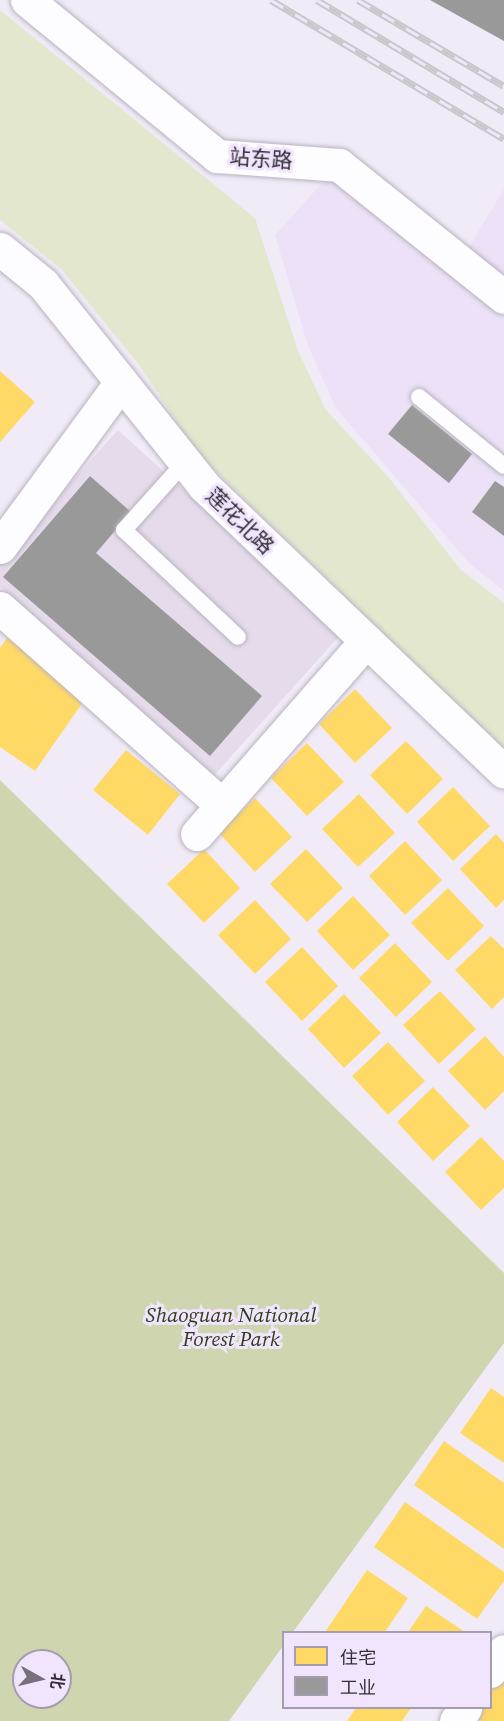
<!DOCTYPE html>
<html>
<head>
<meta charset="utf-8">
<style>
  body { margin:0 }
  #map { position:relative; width:504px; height:1721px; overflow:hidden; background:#f1ebf8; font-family:"Source Serif 4","Noto Sans SC",serif }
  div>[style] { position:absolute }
  .built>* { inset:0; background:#ece1f7 }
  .industrial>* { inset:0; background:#e6dbeb }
  .green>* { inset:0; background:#e3e7ce }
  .forest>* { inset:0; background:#cfd6af }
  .homes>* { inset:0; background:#ffd966 }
  .industry>* { inset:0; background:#999 }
  .roads { filter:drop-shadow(0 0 2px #b8b3be) drop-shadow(0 0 2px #b8b3be) }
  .service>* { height:16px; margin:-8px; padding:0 8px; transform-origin:8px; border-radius:8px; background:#fdfcfe }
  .minor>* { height:33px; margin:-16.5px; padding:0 16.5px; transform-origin:16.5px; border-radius:16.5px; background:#fdfcfe }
  .rail>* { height:7px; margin-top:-3.5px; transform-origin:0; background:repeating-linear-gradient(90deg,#f1e5fe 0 14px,#c8c7ca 0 28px); box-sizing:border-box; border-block:2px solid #c8c7ca }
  span { translate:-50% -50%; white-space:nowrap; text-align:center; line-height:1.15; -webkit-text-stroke:6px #f1e5fe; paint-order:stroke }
  .street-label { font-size:21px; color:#322e37 }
  .park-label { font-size:21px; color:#353c19; font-style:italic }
  .legend { position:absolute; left:282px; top:1631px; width:210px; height:78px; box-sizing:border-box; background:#f1e5fe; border:2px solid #a59cae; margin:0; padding:8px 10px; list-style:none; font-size:18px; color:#322e37 }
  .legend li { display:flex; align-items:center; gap:12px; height:30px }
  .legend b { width:30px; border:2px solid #a59cae }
  .north { position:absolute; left:12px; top:1649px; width:60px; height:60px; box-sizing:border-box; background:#f1e5fe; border:2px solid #a59cae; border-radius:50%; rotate:98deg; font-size:16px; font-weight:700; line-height:24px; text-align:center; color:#322e37 }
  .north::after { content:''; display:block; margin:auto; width:21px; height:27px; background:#75707b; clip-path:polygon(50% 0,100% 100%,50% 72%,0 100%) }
</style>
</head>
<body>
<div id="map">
  <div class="built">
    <i style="clip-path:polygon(334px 170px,504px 303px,504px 591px,469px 563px,336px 408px,308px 346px,275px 235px)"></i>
    <i style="clip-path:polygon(504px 189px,504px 292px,463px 257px)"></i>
  </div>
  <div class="industrial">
    <i style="clip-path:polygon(118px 430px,342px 633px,211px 779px,0 587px,0 561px)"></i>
  </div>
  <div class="green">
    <i style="clip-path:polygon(0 10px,255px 218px,298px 351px,326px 410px,390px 479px,460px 569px,504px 603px,504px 750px,197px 453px,140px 366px,61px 269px,0 220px)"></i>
  </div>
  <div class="forest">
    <i style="clip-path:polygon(evenodd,0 780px,504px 1273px,504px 1343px,293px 1632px,284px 1632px,283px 1646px,229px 1721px,0 1721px,0 780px,24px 1661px,60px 1661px,60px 1697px,24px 1697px,24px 1661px)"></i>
  </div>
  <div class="homes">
    <i style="clip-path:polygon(0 371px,35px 402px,0 442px)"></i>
    <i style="clip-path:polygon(7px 638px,88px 695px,35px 771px,0 747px,0 648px)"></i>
    <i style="clip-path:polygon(355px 689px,392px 728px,355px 763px,319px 724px)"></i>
    <i style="clip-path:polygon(406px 741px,443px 779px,407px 814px,370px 775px)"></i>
    <i style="clip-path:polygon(307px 743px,344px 782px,307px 816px,271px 778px)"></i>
    <i style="clip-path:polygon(126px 750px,180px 794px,148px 835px,93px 790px)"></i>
    <i style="clip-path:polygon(453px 787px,490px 826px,453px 861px,417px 822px)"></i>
    <i style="clip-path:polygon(359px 794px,395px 833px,358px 867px,322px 829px)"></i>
    <i style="clip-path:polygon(255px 798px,292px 837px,255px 872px,219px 833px)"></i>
    <i style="clip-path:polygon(496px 834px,504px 843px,504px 900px,496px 908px,460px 869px)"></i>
    <i style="clip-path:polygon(405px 841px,442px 880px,405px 915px,369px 876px)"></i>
    <i style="clip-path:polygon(204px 849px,240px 888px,204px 923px,167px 884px)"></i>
    <i style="clip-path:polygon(306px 849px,343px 888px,307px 922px,270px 884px)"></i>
    <i style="clip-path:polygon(448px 888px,484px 926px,448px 961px,411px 923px)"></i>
    <i style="clip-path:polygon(353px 896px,390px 935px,353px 970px,317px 931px)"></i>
    <i style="clip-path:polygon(255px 900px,291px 939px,255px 974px,218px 935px)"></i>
    <i style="clip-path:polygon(491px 936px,504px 949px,504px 997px,492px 1009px,455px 970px)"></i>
    <i style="clip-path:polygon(395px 943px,432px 982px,396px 1017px,359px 978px)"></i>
    <i style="clip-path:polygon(302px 947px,338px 986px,302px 1021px,265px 982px)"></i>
    <i style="clip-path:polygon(440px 991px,476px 1029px,439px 1064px,403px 1025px)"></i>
    <i style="clip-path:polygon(344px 994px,381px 1033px,344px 1068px,308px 1029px)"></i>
    <i style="clip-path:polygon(485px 1036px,504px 1057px,504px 1091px,485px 1110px,448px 1071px)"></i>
    <i style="clip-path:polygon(388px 1042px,425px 1081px,388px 1115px,352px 1076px)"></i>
    <i style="clip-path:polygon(433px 1087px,470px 1126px,433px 1161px,397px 1122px)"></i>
    <i style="clip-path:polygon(481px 1137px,504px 1161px,504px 1188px,481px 1210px,445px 1172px)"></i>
    <i style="clip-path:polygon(491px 1388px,504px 1397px,504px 1463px,460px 1433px)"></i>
    <i style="clip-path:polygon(444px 1441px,504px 1483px,504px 1549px,414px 1485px)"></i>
    <i style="clip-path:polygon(405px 1502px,504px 1572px,504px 1581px,477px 1619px,374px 1547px)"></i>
    <i style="clip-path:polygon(367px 1570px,408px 1598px,385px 1632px,325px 1632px)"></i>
    <i style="clip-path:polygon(426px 1606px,465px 1632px,408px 1632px)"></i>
    <i style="clip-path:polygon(504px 1672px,504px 1721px,481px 1721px,474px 1716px,480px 1708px,490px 1708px,490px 1692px)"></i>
    <i style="clip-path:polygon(356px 1708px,411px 1708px,402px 1721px,347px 1721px)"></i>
  </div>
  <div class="industry">
    <i style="clip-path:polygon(430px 0,504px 0,504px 41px)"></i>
    <i style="clip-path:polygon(412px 405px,472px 454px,449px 483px,388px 434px)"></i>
    <i style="clip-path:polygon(90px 476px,131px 512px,96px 553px,262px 696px,210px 756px,3px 577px)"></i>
    <i style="clip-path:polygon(495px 481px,504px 487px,504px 536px,472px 512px)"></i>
  </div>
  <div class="roads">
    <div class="service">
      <i style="left:419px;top:397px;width:109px;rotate:39.1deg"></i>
      <i style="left:184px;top:463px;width:90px;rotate:131.8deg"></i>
      <i style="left:124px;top:530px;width:156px;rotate:43.2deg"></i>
    </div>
    <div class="minor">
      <i style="left:27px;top:0;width:246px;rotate:39.4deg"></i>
      <i style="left:217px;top:156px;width:122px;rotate:4.2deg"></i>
      <i style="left:339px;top:165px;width:211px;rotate:38.7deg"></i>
      <i style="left:0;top:249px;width:55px;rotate:39.1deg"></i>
      <i style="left:43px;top:284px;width:258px;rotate:51.4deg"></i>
      <i style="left:204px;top:486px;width:414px;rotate:43.6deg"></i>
      <i style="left:0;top:547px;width:205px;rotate:-53.7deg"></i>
      <i style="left:0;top:608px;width:297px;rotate:41.6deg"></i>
      <i style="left:197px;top:834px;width:257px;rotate:-48.8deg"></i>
      <i style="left:490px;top:1671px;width:24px;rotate:-55deg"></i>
      <i style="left:456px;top:1721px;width:16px;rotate:-55deg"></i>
    </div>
  </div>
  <div class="rail">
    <i style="left:271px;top:0;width:271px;rotate:30.8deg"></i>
    <i style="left:317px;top:0;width:218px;rotate:30.9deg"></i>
    <i style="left:358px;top:0;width:169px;rotate:30.5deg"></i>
  </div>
  <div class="street-label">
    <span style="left:261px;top:159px;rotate:4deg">站东路</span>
    <span style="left:240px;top:521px;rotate:44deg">莲花北路</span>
  </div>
  <div class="park-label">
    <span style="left:231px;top:1327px">Shaoguan National<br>Forest Park</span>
  </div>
  <ul class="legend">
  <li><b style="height:16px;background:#ffd966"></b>住宅</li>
  <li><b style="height:16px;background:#999"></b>工业</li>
  </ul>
  <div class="north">北</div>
</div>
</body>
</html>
